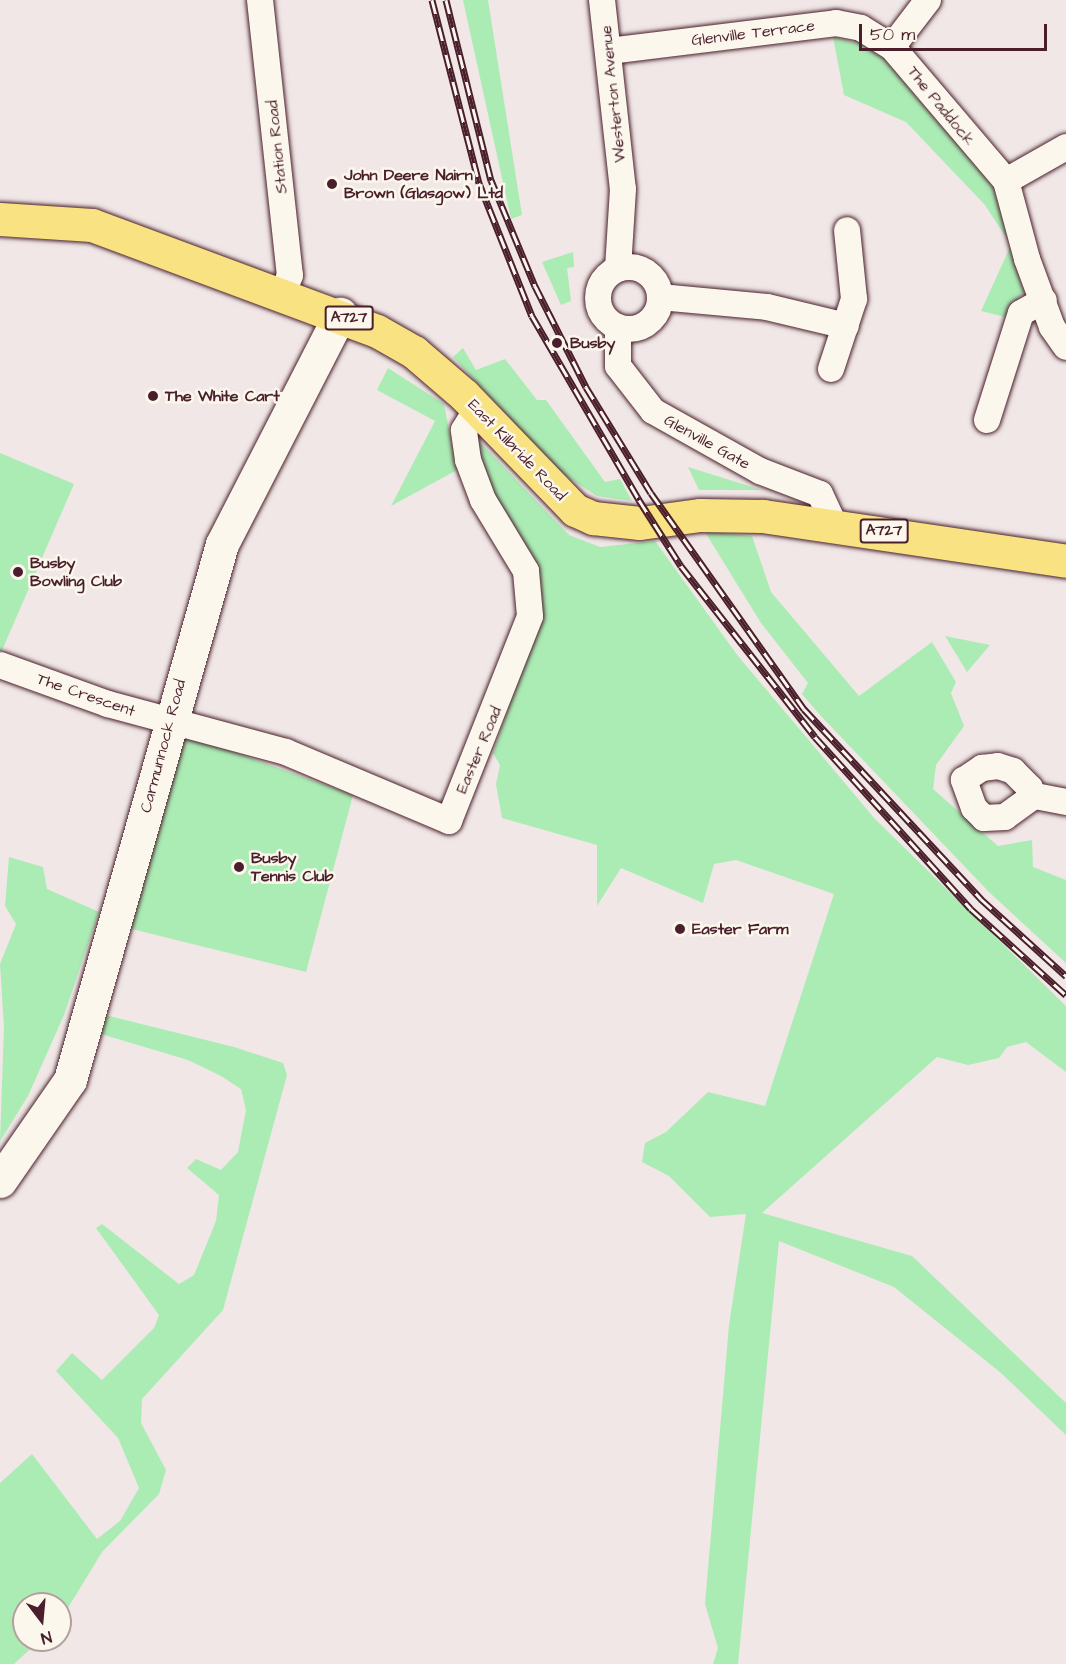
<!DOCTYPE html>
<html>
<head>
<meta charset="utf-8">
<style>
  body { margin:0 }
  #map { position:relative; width:1066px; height:1664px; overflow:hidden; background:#f0e7e6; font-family:"Architects Daughter",sans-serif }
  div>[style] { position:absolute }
  .green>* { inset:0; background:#abecb5 }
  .roads { filter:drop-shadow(0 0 2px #4a1f2b) drop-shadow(0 0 2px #4a1f2b) }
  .street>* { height:26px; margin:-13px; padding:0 13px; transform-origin:13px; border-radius:13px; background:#fbf7ec }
  .street>.ring { margin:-13px; padding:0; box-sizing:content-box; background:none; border:26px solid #fbf7ec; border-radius:50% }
  .secondary>* { height:33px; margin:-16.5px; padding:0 16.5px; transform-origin:16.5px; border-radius:16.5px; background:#fbf7ec }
  .primary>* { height:33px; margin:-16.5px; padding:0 16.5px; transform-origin:16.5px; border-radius:16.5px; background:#f8e281 }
  .rail>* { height:7px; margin-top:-3.5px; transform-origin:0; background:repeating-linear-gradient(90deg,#fbf7ec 0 14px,#4a1f2b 0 28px); box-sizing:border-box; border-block:2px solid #4a1f2b }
  .dots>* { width:16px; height:16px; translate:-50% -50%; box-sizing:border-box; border:3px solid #fbf7ec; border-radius:50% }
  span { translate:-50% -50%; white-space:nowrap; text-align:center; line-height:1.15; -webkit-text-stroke:5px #fbf7ec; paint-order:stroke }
  .shield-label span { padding:2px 4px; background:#fbf7ec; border:2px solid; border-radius:4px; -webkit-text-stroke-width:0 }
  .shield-label { font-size:15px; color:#4a1f2b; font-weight:700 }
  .street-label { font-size:16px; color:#4a1f2b }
  .poi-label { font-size:16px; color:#4a1f2b; font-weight:700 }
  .left { translate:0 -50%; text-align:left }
  .north { position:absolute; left:12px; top:1592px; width:60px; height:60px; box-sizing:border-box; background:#fbf7ec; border:2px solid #b4a19f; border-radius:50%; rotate:164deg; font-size:16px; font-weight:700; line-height:24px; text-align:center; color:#4a1f2b }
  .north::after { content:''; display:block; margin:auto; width:21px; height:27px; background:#4a1f2b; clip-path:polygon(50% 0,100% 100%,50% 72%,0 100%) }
  .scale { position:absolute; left:859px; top:24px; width:188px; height:27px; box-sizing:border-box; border:3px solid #4a1f2b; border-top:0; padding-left:8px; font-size:18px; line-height:21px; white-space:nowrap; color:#4a1f2b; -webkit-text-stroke:4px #fbf7ec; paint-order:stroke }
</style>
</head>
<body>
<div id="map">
  <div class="green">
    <i style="clip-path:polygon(463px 0,488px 0,522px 215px,511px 219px)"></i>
    <i style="clip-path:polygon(833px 37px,874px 47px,993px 187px,1003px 204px,1024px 291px,1005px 317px,981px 311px,1011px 245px,985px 205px,906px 122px,844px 95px)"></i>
    <i style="clip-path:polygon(573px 252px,574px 267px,567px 268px,571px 301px,561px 305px,542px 262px)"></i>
    <i style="clip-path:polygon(463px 348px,476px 370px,505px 359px,537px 400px,546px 400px,605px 482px,620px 479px,632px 501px,597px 496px,560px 472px,453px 357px)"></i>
    <i style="clip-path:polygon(388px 368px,444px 404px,457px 470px,391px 506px,435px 421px,377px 390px)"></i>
    <i style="clip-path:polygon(475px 437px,569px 535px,600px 547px,655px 541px,738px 656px,875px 819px,1066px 1006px,1066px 1072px,1026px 1042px,1007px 1047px,999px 1058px,968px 1065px,937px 1057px,762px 1213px,912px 1256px,1066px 1403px,1066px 1435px,1001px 1373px,894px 1287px,779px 1241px,738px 1664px,713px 1664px,718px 1648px,705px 1604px,729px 1325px,746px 1214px,710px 1217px,669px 1176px,642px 1162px,645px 1143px,666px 1132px,708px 1092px,765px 1106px,834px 894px,736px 860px,714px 864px,703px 903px,621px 868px,597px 906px,597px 845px,502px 818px,496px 784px,500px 765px,493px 753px,536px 630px)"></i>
    <i style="clip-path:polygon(0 453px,74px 484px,0 655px)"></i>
    <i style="clip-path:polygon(688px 467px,762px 490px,699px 490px)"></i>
    <i style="clip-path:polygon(705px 532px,752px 536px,771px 592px,859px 696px,932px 642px,956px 682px,951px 693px,964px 726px,936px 765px,933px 789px,998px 846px,1032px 840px,1033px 867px,1066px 880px,1066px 963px,989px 892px,820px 715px,802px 694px,808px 683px,761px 623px)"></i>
    <i style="clip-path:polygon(945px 636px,990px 645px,967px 672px)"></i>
    <i style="clip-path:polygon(189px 736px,353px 795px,306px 972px,128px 928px,180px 737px)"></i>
    <i style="clip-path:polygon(9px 857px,43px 867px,47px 889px,99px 912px,64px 1015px,28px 1096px,0 1141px,4px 1027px,0 964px,16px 924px,5px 906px)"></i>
    <i style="clip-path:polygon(105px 1015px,234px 1047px,283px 1063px,287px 1075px,223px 1310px,142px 1399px,141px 1423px,166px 1470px,159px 1494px,102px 1552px,60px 1621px,60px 1604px,24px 1604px,24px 1640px,40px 1640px,14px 1664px,0 1664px,0 1483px,32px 1454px,97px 1539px,120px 1521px,139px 1488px,118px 1438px,56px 1371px,72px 1353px,102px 1380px,154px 1328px,159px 1315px,96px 1228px,102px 1224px,179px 1284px,194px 1275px,216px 1221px,219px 1195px,187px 1168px,196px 1159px,221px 1170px,238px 1152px,246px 1110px,241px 1089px,221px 1076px,188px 1060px,101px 1034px)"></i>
  </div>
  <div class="roads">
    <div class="street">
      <i style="left:260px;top:0;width:277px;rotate:83.8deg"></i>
      <i style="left:290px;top:275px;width:19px;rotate:111deg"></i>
      <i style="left:602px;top:0;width:190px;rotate:83.7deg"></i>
      <i style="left:623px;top:189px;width:80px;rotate:93.6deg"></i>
      <i style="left:928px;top:0;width:59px;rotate:127.5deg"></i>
      <i style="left:892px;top:47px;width:176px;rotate:49.6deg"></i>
      <i style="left:1006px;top:181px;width:81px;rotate:74.9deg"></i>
      <i style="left:1027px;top:259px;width:72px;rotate:69.8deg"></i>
      <i style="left:1052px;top:327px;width:24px;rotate:55deg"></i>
      <i style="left:609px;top:51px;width:229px;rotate:-7deg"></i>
      <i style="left:836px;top:23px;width:25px;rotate:11deg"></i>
      <i style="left:861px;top:28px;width:36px;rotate:32deg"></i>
      <i style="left:1006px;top:181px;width:69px;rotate:-29.5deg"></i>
      <i class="ring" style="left:598px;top:267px;width:36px;height:36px"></i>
      <i style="left:660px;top:297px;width:107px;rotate:5.3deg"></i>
      <i style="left:767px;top:307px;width:81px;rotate:13.5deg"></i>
      <i style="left:618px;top:327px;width:39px;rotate:90deg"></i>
      <i style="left:618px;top:366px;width:57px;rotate:52.1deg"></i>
      <i style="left:653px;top:411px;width:123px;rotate:29.3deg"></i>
      <i style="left:760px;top:471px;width:64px;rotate:21deg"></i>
      <i style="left:820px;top:494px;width:33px;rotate:65deg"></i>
      <i style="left:831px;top:369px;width:74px;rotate:-71.8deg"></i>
      <i style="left:854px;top:299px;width:69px;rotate:-95.8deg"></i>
      <i style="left:987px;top:420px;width:112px;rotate:-72.4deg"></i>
      <i style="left:1021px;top:313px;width:26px;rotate:-29deg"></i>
      <i style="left:0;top:665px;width:115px;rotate:19.9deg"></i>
      <i style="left:108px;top:704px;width:184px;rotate:15.1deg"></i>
      <i style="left:286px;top:752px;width:177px;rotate:22.9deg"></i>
      <i style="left:449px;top:821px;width:220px;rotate:-68.4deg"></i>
      <i style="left:530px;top:616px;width:45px;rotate:-95.1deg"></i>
      <i style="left:526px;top:571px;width:83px;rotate:-121.2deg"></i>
      <i style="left:483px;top:500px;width:43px;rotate:-110.6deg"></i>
      <i style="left:468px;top:460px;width:30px;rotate:-98deg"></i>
      <i style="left:464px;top:430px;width:26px;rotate:-58deg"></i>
      <i style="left:998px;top:766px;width:16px;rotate:18deg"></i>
      <i style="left:1013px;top:771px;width:24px;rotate:45deg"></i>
      <i style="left:1030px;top:788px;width:10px;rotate:84deg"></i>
      <i style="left:1031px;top:798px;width:32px;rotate:144deg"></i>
      <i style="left:1005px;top:817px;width:21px;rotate:177deg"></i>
      <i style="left:984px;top:818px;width:14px;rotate:-135deg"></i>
      <i style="left:974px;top:808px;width:30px;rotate:-110deg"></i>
      <i style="left:964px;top:780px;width:22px;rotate:-34deg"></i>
      <i style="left:982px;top:768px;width:16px;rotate:-7deg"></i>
      <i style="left:1030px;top:795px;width:37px;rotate:11deg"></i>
    </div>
    <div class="secondary">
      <i style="left:0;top:1181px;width:123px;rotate:-55.3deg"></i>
      <i style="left:70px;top:1080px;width:557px;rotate:-74.17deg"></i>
      <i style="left:222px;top:544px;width:259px;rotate:-62.8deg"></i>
    </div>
    <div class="primary">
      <i style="left:0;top:219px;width:92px;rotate:3.7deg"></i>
      <i style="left:92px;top:225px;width:304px;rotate:20.4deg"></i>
      <i style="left:377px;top:331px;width:43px;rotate:29.6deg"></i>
      <i style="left:414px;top:352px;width:66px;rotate:40.7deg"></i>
      <i style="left:464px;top:395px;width:160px;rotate:46deg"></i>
      <i style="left:575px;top:510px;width:20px;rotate:24deg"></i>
      <i style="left:593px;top:518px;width:47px;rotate:6.1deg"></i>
      <i style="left:640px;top:523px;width:61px;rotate:-7.6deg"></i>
      <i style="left:700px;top:515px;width:63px;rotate:0.9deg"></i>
      <i style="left:763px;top:516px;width:306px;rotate:8.4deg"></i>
    </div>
  </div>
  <div class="rail">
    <i style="left:432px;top:0;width:189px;rotate:75.6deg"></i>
    <i style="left:479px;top:183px;width:143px;rotate:68.3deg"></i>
    <i style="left:532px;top:316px;width:213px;rotate:59.8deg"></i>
    <i style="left:639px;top:500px;width:78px;rotate:57.5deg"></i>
    <i style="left:681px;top:566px;width:217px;rotate:51.9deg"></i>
    <i style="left:815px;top:737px;width:232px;rotate:47.8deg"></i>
    <i style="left:971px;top:909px;width:128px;rotate:42.2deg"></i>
    <i style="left:446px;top:0;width:186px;rotate:76deg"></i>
    <i style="left:491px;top:180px;width:115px;rotate:67.5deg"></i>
    <i style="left:535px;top:286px;width:113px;rotate:63.2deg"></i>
    <i style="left:586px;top:387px;width:124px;rotate:58.5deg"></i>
    <i style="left:651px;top:493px;width:265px;rotate:54.7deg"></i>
    <i style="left:804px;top:709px;width:260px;rotate:47deg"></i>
    <i style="left:981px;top:899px;width:115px;rotate:42.2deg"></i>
  </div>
  <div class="dots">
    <i style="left:332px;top:184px;background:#4a1f2b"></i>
    <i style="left:557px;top:343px;background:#4a1f2b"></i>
    <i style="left:153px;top:396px;background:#4a1f2b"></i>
    <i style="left:18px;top:572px;background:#4a1f2b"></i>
    <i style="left:239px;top:867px;background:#4a1f2b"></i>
    <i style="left:680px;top:929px;background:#4a1f2b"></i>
  </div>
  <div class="shield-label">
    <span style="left:349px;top:318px">A727</span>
    <span style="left:884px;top:531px">A727</span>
  </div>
  <div class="street-label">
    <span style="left:753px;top:33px;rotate:-7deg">Glenville Terrace</span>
    <span style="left:613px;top:94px;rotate:-96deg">Westerton Avenue</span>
    <span style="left:941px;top:106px;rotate:51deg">The Paddock</span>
    <span style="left:277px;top:147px;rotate:-96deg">Station Road</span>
    <span style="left:707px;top:442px;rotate:29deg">Glenville Gate</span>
    <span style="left:517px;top:450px;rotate:46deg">East Kilbride Road</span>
    <span style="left:86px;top:695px;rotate:19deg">The Crescent</span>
    <span style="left:163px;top:746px;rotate:-75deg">Carmunnock Road</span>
    <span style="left:479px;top:750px;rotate:-67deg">Easter Road</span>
  </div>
  <div class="poi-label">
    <span class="left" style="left:344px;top:184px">John Deere Nairn<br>Brown (Glasgow) Ltd</span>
    <span class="left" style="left:570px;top:343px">Busby</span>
    <span class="left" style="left:165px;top:396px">The White Cart</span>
    <span class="left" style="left:30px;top:572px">Busby<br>Bowling Club</span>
    <span class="left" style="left:251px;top:867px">Busby<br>Tennis Club</span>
    <span class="left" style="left:692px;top:929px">Easter Farm</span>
  </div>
  <div class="north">N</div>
  <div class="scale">50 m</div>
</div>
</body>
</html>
